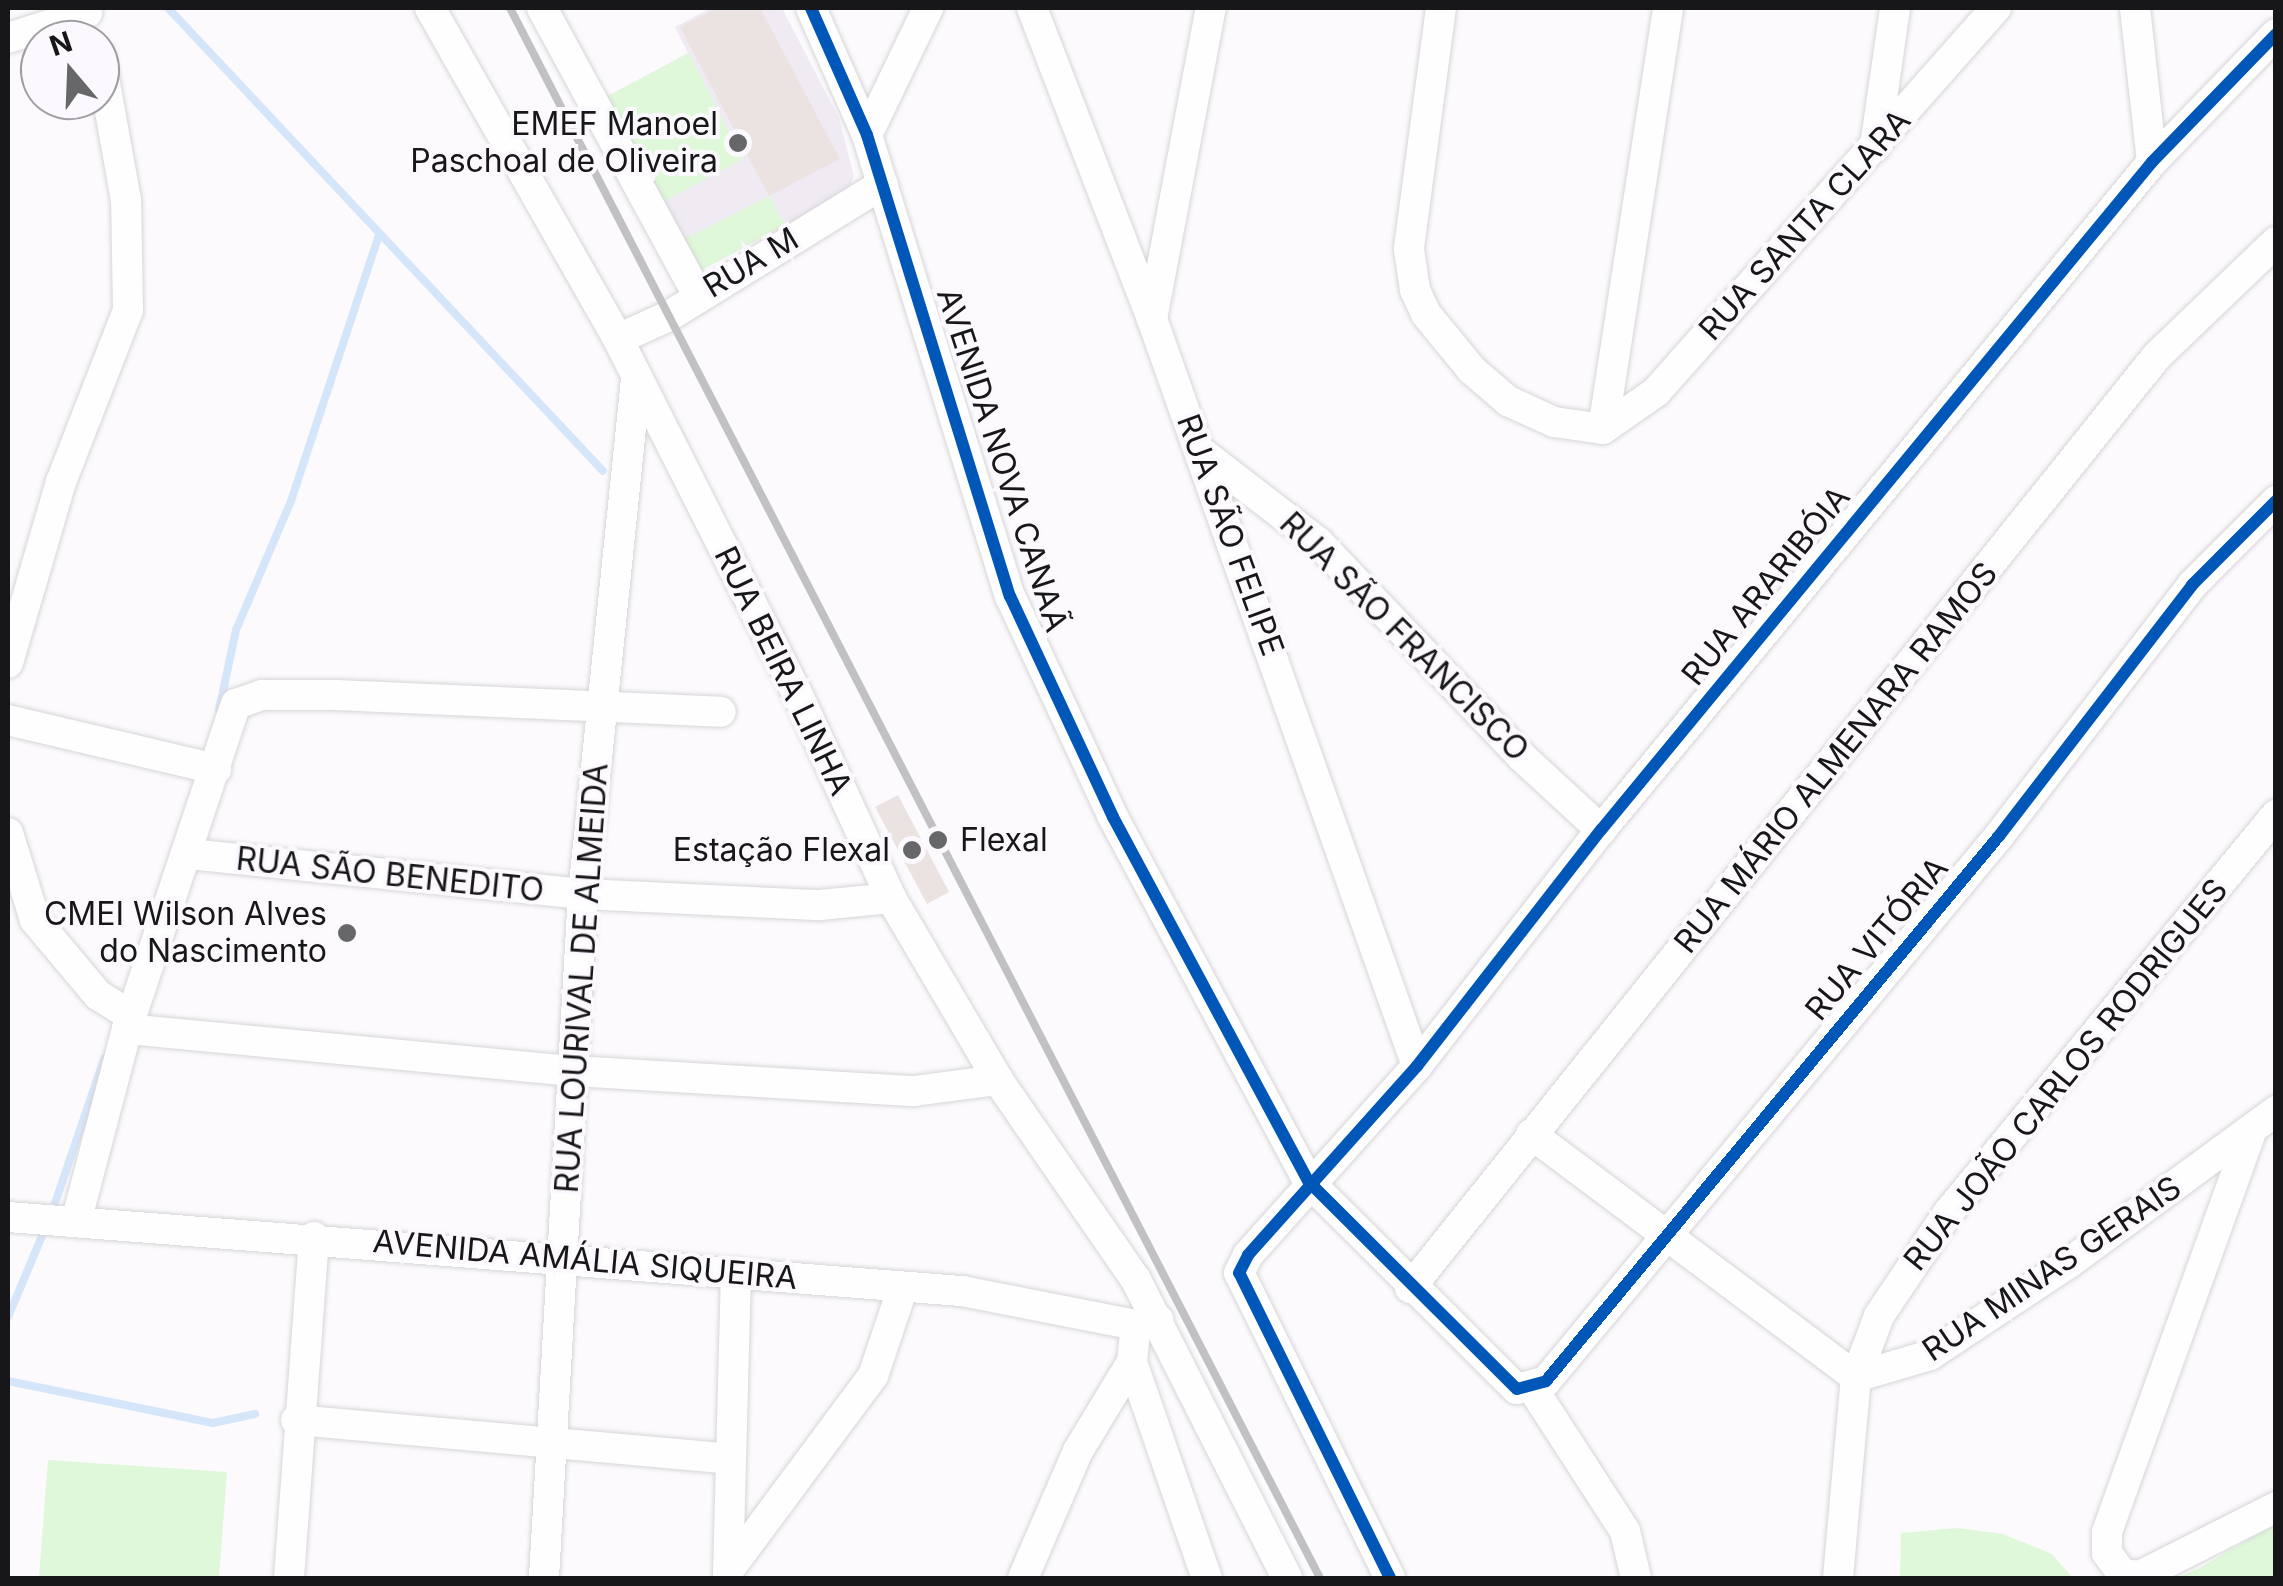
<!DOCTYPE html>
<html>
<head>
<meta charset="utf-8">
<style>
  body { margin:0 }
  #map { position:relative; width:2283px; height:1586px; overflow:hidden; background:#fcfafd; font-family:Inter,sans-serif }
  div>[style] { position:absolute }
  .built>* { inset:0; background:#f0ebf3 }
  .green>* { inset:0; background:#dff8d9 }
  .stream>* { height:8px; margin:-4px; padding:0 4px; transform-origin:4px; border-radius:4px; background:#d6e6fa }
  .building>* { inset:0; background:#eae3e1 }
  .roads { filter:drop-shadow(0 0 2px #d6d5d7) drop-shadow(0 0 2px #d6d5d7) }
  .minor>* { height:30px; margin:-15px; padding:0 15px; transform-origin:15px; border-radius:15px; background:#fffeff }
  .rail>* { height:8px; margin:-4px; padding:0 4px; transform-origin:4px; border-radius:4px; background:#c1c0c2 }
  .cycleway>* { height:12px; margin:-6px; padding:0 6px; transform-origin:6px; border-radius:6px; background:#0057b8 }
  .dots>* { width:28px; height:28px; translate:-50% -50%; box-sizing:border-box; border:5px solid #fcf9fe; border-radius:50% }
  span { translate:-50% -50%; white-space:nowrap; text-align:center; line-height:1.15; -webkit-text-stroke:8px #fcf9fe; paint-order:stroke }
  .poi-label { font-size:32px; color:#171618 }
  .right { translate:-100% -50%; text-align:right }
  .left { translate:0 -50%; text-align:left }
  .street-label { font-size:32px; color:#171618 }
  .frame { position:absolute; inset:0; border:10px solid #171618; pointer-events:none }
  .north { position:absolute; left:20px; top:20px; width:100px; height:100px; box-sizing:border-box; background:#fcf9fe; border:2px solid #a09ea2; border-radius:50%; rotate:341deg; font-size:28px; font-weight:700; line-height:40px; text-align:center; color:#171618 }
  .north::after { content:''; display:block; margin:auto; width:35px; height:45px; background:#676668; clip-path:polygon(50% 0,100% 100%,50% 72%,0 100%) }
</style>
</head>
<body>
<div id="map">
  <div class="built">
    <i style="clip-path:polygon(711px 8px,782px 8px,839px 118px,854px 176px,847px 192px,700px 271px,606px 97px,688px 53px,675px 27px)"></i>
  </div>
  <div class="green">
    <i style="clip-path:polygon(689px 53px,743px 159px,663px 202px,606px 97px)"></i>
    <i style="clip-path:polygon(769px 196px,785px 225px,700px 271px,683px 240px)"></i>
    <i style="clip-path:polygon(48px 1460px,227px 1472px,219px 1578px,39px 1576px)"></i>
    <i style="clip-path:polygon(2275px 1524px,2275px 1578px,2176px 1578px,2200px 1568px)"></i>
    <i style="clip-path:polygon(1958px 1528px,2003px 1534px,2052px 1554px,2073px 1578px,1900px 1578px,1901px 1533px)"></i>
  </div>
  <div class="stream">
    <i style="left:168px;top:8px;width:635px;rotate:46.79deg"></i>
    <i style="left:219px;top:710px;width:82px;rotate:-78deg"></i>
    <i style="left:236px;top:630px;width:140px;rotate:-66.9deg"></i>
    <i style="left:291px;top:501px;width:280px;rotate:-71.7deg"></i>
    <i style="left:52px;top:1212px;width:162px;rotate:-71.2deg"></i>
    <i style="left:8px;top:1317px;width:95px;rotate:-67.2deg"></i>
    <i style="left:8px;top:1381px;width:209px;rotate:11.6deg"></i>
    <i style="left:213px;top:1423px;width:43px;rotate:-12.1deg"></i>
  </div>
  <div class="building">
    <i style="clip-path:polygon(717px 8px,760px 8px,840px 159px,769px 196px,680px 27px)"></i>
    <i style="clip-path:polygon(898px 795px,949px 892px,927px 904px,875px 807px)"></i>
  </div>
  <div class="roads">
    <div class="minor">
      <i style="left:430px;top:8px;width:381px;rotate:60.4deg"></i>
      <i style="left:618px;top:339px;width:394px;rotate:63.2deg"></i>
      <i style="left:796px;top:691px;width:228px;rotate:65.3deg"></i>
      <i style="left:891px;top:898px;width:211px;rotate:59.5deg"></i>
      <i style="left:998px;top:1080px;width:243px;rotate:55.4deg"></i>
      <i style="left:1136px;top:1280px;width:334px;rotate:63.1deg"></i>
      <i style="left:542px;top:8px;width:325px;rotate:61.5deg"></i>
      <i style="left:811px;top:8px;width:139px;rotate:66.2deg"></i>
      <i style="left:867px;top:135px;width:483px;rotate:72.8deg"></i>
      <i style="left:1010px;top:596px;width:244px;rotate:65deg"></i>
      <i style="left:1113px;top:817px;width:414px;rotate:61.8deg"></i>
      <i style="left:1309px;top:1182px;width:293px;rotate:44.9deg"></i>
      <i style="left:1517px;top:1389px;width:30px;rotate:-15deg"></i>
      <i style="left:1546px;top:1381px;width:709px;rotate:-50.27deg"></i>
      <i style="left:1999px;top:836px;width:317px;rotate:-52.4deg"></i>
      <i style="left:2192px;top:585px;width:119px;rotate:-45deg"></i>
      <i style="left:1032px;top:8px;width:333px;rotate:68.9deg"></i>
      <i style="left:1152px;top:319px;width:793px;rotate:70.47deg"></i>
      <i style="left:1441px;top:8px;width:243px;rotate:97.6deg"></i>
      <i style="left:1409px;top:249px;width:41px;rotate:81.7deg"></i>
      <i style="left:1415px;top:290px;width:26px;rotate:65deg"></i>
      <i style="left:1426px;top:314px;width:72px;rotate:50.6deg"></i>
      <i style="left:1472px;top:370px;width:48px;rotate:40.7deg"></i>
      <i style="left:1508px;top:401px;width:51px;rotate:24.5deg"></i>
      <i style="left:1554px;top:422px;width:49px;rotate:8.1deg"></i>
      <i style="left:2135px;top:8px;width:155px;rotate:83.7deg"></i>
      <i style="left:8px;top:38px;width:83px;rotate:-17.6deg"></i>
      <i style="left:867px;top:135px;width:141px;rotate:-64.3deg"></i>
      <i style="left:1875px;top:147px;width:140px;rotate:-81.8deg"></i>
      <i style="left:1152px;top:319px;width:317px;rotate:-79.3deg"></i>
      <i style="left:618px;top:339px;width:56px;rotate:-24.3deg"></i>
      <i style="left:669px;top:316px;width:251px;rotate:-31.7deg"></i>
      <i style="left:1603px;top:429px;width:65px;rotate:-34.9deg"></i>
      <i style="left:1656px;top:392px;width:513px;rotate:-48.48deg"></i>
      <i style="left:1603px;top:429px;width:426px;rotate:-81.2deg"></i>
      <i style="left:1201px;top:452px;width:149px;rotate:37.6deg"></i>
      <i style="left:1319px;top:543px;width:295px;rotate:46.5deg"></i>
      <i style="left:1522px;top:757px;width:108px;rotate:42.7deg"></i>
      <i style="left:8px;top:663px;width:189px;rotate:-73.7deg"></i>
      <i style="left:61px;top:482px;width:185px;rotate:-68.7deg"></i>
      <i style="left:128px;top:310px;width:110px;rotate:-91deg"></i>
      <i style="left:126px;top:200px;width:146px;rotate:-100.2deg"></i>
      <i style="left:8px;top:720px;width:214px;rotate:13.3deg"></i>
      <i style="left:8px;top:833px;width:91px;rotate:72.8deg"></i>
      <i style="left:35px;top:920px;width:98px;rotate:50deg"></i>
      <i style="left:98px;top:995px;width:39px;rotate:32deg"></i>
      <i style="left:189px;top:854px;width:396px;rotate:5.8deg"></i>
      <i style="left:583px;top:894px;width:237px;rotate:2.7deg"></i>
      <i style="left:820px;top:905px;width:71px;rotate:-5.6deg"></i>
      <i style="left:127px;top:1029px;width:449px;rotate:5.4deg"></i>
      <i style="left:574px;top:1071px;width:341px;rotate:3.4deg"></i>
      <i style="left:914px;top:1091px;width:85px;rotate:-7.5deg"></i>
      <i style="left:2251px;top:1132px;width:425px;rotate:109.8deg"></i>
      <i style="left:2107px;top:1532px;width:21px;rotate:90deg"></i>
      <i style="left:2107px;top:1553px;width:26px;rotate:54deg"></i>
      <i style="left:2122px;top:1574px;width:18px;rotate:6deg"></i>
      <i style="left:2140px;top:1576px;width:153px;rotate:-26.9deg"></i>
      <i style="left:1531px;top:1134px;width:406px;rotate:36.8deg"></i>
      <i style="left:1856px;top:1377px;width:77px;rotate:-16.6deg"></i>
      <i style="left:1930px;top:1355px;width:167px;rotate:-33.5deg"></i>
      <i style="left:2069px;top:1263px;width:257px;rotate:-36.3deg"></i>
      <i style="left:8px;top:1217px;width:957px;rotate:4.44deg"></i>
      <i style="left:962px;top:1291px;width:177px;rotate:11.1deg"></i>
      <i style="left:1136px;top:1325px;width:23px;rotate:-13deg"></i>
      <i style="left:76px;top:1222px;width:200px;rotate:-75.2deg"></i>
      <i style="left:127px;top:1029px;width:343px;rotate:-71.5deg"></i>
      <i style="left:236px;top:704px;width:28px;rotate:-19deg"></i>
      <i style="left:262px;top:695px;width:74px"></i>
      <i style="left:336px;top:695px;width:385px;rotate:2.5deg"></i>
      <i style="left:1410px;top:1288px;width:1194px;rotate:-51.29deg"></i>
      <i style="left:2157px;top:356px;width:165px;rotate:-43.8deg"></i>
      <i style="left:1132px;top:1362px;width:229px;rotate:70.9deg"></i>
      <i style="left:1533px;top:1389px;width:169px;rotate:57.1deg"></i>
      <i style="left:1625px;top:1531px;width:48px;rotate:76.8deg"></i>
      <i style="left:296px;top:1420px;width:435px;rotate:5.1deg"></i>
      <i style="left:728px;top:1571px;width:243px;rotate:-53.4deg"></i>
      <i style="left:873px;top:1376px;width:94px;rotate:-71.4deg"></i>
      <i style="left:728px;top:1576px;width:303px;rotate:-88.5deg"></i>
      <i style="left:289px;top:1578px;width:342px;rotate:-85.8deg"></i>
      <i style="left:544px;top:1578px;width:685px;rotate:-86.74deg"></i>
      <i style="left:583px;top:894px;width:518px;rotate:-84.12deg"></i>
      <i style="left:1023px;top:1578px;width:138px;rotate:-66.6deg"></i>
      <i style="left:1078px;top:1451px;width:104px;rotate:-58.8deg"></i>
      <i style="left:1132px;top:1362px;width:37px;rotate:-84deg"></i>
      <i style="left:1390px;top:1578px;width:340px;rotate:-116.3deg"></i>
      <i style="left:1239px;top:1273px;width:20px;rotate:-63deg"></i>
      <i style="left:1248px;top:1255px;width:254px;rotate:-48.2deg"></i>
      <i style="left:1417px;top:1066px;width:299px;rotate:-52.1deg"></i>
      <i style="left:1601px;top:830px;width:866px;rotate:-50.48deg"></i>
      <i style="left:2152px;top:162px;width:178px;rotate:-45.9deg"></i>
      <i style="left:1838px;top:1578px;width:202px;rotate:-84.9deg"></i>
      <i style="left:1856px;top:1377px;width:65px;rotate:-69.3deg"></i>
      <i style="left:1879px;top:1316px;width:124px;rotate:-56.2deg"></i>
      <i style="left:1948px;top:1213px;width:516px;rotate:-50.51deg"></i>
    </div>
  </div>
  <div class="rail">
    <i style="left:510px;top:8px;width:1767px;rotate:62.71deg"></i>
  </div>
  <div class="cycleway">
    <i style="left:811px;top:8px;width:139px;rotate:66.2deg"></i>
    <i style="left:867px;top:135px;width:483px;rotate:72.8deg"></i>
    <i style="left:1010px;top:596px;width:244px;rotate:65deg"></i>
    <i style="left:1113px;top:817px;width:414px;rotate:61.8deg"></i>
    <i style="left:1309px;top:1182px;width:293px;rotate:44.9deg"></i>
    <i style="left:1517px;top:1389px;width:30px;rotate:-15deg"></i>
    <i style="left:1546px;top:1381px;width:709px;rotate:-50.27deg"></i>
    <i style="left:1999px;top:836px;width:317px;rotate:-52.4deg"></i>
    <i style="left:2192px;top:585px;width:119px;rotate:-45deg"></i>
    <i style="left:1390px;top:1578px;width:340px;rotate:-116.3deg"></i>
    <i style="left:1239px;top:1273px;width:20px;rotate:-63deg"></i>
    <i style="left:1248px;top:1255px;width:254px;rotate:-48.2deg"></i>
    <i style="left:1417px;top:1066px;width:299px;rotate:-52.1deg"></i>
    <i style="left:1601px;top:830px;width:866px;rotate:-50.48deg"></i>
    <i style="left:2152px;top:162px;width:178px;rotate:-45.9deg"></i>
  </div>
  <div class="dots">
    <i style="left:738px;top:143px;background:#676668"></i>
    <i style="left:938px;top:840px;background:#676668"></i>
    <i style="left:912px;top:850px;background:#676668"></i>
    <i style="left:347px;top:933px;background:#676668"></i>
  </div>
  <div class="poi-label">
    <span class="right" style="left:718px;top:143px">EMEF Manoel<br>Paschoal de Oliveira</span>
    <span class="left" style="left:960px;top:840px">Flexal</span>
    <span class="right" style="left:890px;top:850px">Estação Flexal</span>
    <span class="right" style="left:327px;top:933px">CMEI Wilson Alves<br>do Nascimento</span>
  </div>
  <div class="street-label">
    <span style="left:1805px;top:225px;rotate:-48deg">RUA SANTA CLARA</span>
    <span style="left:751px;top:263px;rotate:-31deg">RUA M</span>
    <span style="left:1002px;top:460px;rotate:72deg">AVENIDA NOVA CANAÃ</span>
    <span style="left:1230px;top:535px;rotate:70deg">RUA SÃO FELIPE</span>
    <span style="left:1766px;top:586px;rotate:-51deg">RUA ARARIBÓIA</span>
    <span style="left:1404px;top:637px;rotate:45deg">RUA SÃO FRANCISCO</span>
    <span style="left:783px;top:671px;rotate:64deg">RUA BEIRA LINHA</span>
    <span style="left:1836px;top:758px;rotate:-51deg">RUA MÁRIO ALMENARA RAMOS</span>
    <span style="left:390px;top:875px;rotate:6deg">RUA SÃO BENEDITO</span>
    <span style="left:1877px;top:939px;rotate:-50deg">RUA VITÓRIA</span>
    <span style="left:582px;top:978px;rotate:-86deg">RUA LOURIVAL DE ALMEIDA</span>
    <span style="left:2066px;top:1075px;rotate:-51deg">RUA JOÃO CARLOS RODRIGUES</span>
    <span style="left:585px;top:1260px;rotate:5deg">AVENIDA AMÁLIA SIQUEIRA</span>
    <span style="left:2052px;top:1269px;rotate:-34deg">RUA MINAS GERAIS</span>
  </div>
  <div class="frame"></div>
  <div class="north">N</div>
</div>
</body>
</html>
